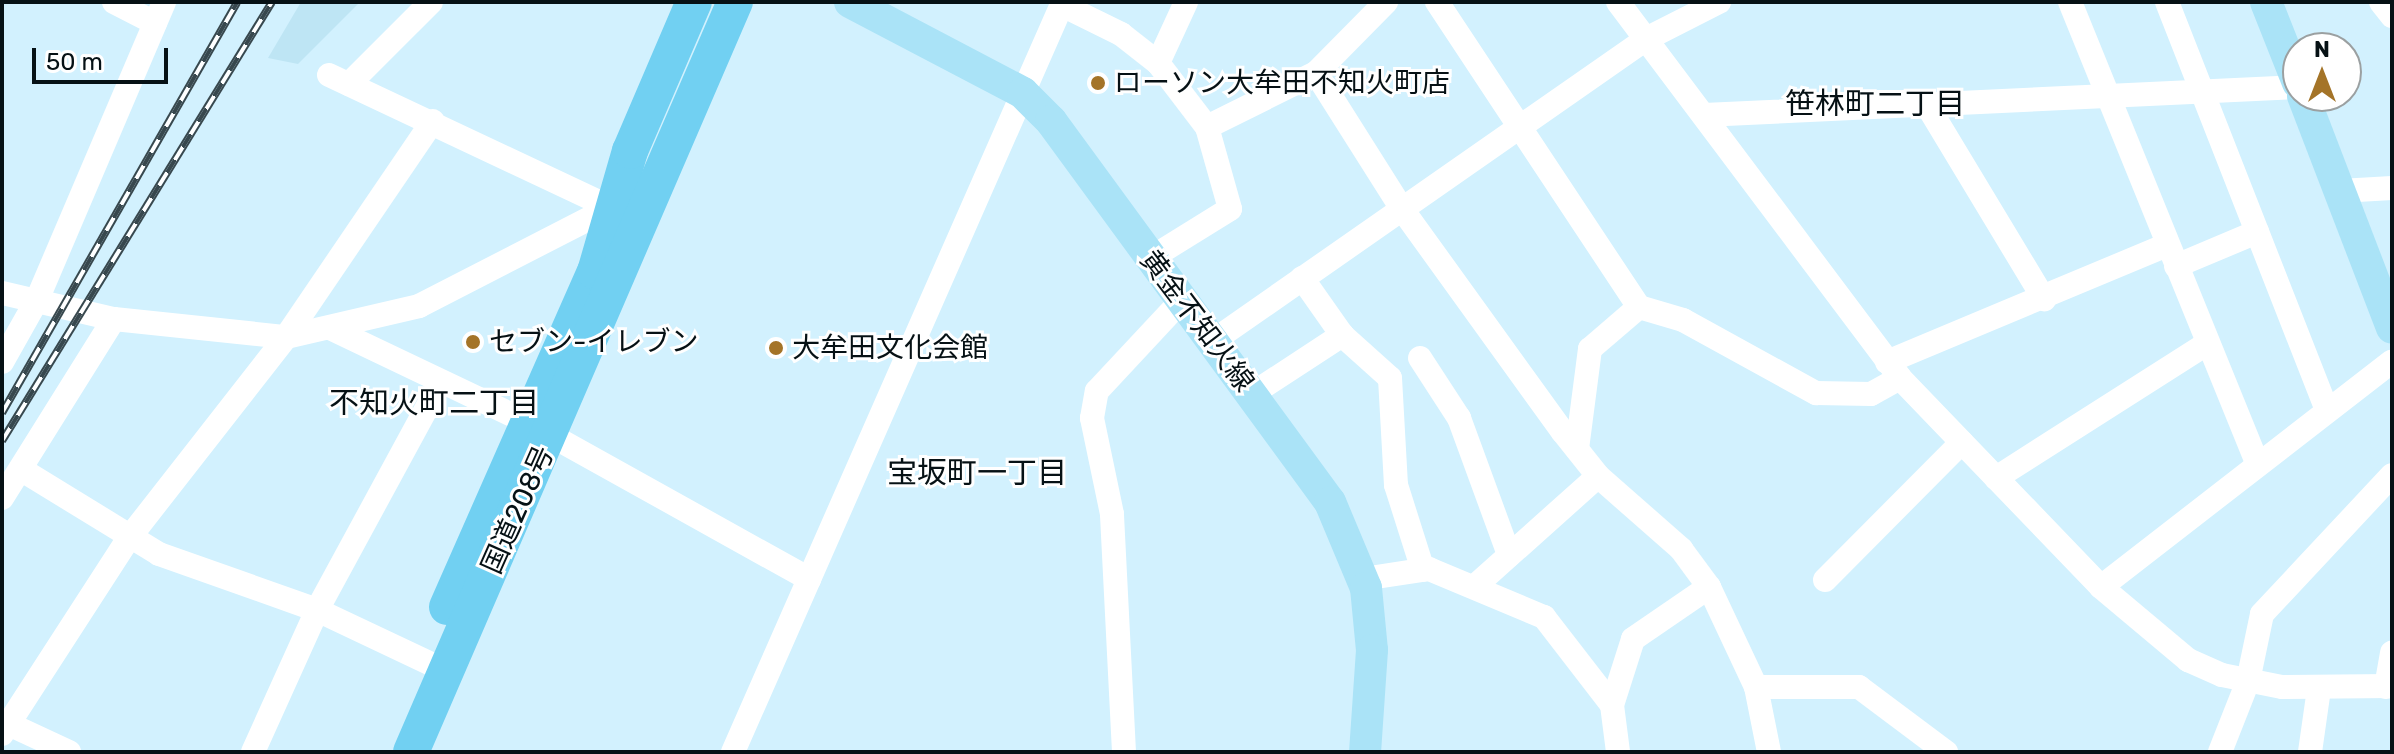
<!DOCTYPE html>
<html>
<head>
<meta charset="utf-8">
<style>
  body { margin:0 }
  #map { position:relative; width:2394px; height:754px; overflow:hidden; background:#d2f1fe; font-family:Rubik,"Noto Sans JP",sans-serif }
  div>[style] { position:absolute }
  .built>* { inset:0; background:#bee5f4 }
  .minor>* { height:24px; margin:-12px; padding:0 12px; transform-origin:12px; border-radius:12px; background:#fff }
  .major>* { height:32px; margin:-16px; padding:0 16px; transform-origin:16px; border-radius:16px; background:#aae3f7 }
  .highway>* { height:36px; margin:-18px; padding:0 18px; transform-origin:18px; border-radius:18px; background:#71d0f2 }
  .rail>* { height:8px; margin-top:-4px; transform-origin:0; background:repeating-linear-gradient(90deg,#fff 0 15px,#38484e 0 30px); box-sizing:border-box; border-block:2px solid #38484e }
  .dots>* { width:22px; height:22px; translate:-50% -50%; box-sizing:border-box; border:4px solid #fff; border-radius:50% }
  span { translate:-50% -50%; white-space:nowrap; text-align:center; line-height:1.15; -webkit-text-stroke:6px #fff; paint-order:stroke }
  .poi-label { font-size:28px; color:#061115 }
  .left { translate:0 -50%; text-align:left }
  .street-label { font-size:28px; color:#061115 }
  .neighbourhood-label { font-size:30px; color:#061115 }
  .frame { position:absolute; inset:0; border:4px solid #061115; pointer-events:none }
  .north { position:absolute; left:2282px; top:32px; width:80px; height:80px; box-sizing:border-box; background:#fff; border:2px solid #9ba0a1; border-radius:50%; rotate:0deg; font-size:22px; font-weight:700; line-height:32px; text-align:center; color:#061115 }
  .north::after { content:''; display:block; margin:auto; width:28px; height:36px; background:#a47428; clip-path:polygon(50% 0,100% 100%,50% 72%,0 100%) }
  .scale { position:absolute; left:32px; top:48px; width:136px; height:36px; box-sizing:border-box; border:4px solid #061115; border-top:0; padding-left:10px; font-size:24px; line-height:28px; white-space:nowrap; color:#061115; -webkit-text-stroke:6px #fff; paint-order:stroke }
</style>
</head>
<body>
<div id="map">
  <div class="built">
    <i style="clip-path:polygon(301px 2px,360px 2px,298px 64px,268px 58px)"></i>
  </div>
  <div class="minor">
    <i style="left:114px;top:2px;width:46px;rotate:27.1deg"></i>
    <i style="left:1437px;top:2px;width:366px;rotate:56.5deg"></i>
    <i style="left:1639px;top:307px;width:46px;rotate:16.5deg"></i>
    <i style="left:1683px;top:320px;width:152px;rotate:28.8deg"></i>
    <i style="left:1816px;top:393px;width:55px;rotate:1deg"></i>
    <i style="left:1871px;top:394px;width:33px;rotate:-29deg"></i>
    <i style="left:1618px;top:2px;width:470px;rotate:53.1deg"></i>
    <i style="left:1900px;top:378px;width:290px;rotate:46.1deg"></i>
    <i style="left:2101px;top:587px;width:114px;rotate:40deg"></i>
    <i style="left:2188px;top:660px;width:37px;rotate:24deg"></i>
    <i style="left:2222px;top:675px;width:61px;rotate:11.3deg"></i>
    <i style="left:2282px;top:687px;width:110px;rotate:-0.5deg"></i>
    <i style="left:2070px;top:2px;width:497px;rotate:67.9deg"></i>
    <i style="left:2167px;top:2px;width:436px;rotate:68.6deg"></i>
    <i style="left:2381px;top:2px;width:18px;rotate:52deg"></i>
    <i style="left:1062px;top:5px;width:66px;rotate:26.2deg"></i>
    <i style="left:1121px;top:34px;width:47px;rotate:38.1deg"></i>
    <i style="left:1158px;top:63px;width:81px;rotate:52.6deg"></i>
    <i style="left:1207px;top:127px;width:85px;rotate:74.3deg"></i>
    <i style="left:1230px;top:209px;width:93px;rotate:148.2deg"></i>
    <i style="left:1158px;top:63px;width:67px;rotate:-65.3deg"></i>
    <i style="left:1316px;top:73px;width:161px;rotate:57.7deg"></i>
    <i style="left:1402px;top:209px;width:275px;rotate:54.2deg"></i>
    <i style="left:1563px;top:432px;width:56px;rotate:51.5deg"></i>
    <i style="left:1598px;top:476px;width:111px;rotate:41.3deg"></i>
    <i style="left:1681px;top:549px;width:47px;rotate:53.6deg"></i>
    <i style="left:1709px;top:587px;width:110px;rotate:64.8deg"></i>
    <i style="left:1756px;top:687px;width:66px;rotate:78.7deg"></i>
    <i style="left:329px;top:75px;width:322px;rotate:25.2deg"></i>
    <i style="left:349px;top:84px;width:116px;rotate:-45deg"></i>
    <i style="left:1927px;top:105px;width:227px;rotate:58.9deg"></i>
    <i style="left:1704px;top:115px;width:595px;rotate:-2.7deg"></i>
    <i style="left:1207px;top:127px;width:122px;rotate:-26.4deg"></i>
    <i style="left:1316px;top:73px;width:100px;rotate:-45.4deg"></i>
    <i style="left:2340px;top:191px;width:52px;rotate:-3.3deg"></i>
    <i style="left:2176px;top:266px;width:88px;rotate:-22.8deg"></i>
    <i style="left:1302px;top:278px;width:70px;rotate:54.9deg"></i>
    <i style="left:1342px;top:335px;width:64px;rotate:41.9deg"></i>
    <i style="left:1390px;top:378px;width:107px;rotate:86.8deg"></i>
    <i style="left:1396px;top:485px;width:89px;rotate:72.4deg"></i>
    <i style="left:2px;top:293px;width:115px;rotate:13.1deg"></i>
    <i style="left:114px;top:319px;width:173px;rotate:6deg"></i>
    <i style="left:286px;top:337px;width:137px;rotate:-13.1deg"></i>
    <i style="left:419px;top:306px;width:215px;rotate:-27.2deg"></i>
    <i style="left:332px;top:329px;width:216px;rotate:25.5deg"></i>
    <i style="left:527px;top:422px;width:323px;rotate:29.1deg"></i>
    <i style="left:1213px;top:341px;width:528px;rotate:-34.89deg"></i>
    <i style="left:1646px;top:39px;width:82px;rotate:-26.9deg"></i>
    <i style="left:1420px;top:358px;width:72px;rotate:57deg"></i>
    <i style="left:1459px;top:418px;width:146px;rotate:69.9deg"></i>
    <i style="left:2px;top:362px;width:71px;rotate:-60.6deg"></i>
    <i style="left:37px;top:300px;width:324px;rotate:-66.9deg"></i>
    <i style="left:1887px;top:362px;width:303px;rotate:-22.7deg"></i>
    <i style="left:1252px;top:394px;width:108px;rotate:-33.2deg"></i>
    <i style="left:1577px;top:449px;width:101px;rotate:-82.6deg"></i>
    <i style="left:1590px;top:349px;width:65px;rotate:-40.6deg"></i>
    <i style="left:22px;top:470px;width:161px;rotate:31.5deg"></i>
    <i style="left:159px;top:554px;width:168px;rotate:19.5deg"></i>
    <i style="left:317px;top:610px;width:143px;rotate:25.3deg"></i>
    <i style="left:1996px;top:478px;width:251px;rotate:-32.5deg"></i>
    <i style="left:2px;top:498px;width:211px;rotate:-58deg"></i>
    <i style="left:1363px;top:579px;width:67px;rotate:-8.6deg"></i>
    <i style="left:1429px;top:569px;width:125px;rotate:22.7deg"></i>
    <i style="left:1544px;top:617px;width:111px;rotate:52.3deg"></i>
    <i style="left:1612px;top:705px;width:47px;rotate:82.7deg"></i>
    <i style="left:1825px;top:580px;width:194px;rotate:-45.2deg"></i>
    <i style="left:1474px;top:587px;width:166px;rotate:-41.8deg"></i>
    <i style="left:2101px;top:587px;width:368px;rotate:-37.8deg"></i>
    <i style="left:1756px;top:687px;width:103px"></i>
    <i style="left:1859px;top:687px;width:109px;rotate:36.8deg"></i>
    <i style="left:2386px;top:687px;width:35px;rotate:-80deg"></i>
    <i style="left:1612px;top:705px;width:69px;rotate:-72.3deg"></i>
    <i style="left:1633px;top:639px;width:92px;rotate:-34.4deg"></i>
    <i style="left:2px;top:721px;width:74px;rotate:24.8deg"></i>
    <i style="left:2px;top:734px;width:234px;rotate:-57.1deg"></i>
    <i style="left:129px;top:538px;width:255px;rotate:-52deg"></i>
    <i style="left:286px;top:337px;width:261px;rotate:-55.8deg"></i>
    <i style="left:253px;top:752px;width:156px;rotate:-65.7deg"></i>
    <i style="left:317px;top:610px;width:260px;rotate:-61.5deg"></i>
    <i style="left:733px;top:752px;width:819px;rotate:-66.25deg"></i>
    <i style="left:1124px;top:752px;width:238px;rotate:-92.9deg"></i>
    <i style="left:1112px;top:514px;width:98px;rotate:-101.8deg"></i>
    <i style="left:1092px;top:418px;width:27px;rotate:-80deg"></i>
    <i style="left:1097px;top:391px;width:125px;rotate:-47deg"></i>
    <i style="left:2220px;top:752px;width:76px;rotate:-68.5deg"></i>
    <i style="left:2248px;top:681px;width:68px;rotate:-78.2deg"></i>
    <i style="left:2262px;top:614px;width:190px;rotate:-46.9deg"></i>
    <i style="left:2310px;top:752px;width:64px;rotate:-81.9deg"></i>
  </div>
  <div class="major">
    <i style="left:850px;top:2px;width:195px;rotate:27.7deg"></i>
    <i style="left:1023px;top:93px;width:40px;rotate:45deg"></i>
    <i style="left:1051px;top:121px;width:472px;rotate:53.8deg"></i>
    <i style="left:1330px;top:502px;width:93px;rotate:67.3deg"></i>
    <i style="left:1366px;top:588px;width:62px;rotate:84.5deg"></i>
    <i style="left:1372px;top:650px;width:102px;rotate:93.9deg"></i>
    <i style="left:2266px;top:2px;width:87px;rotate:68.4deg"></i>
    <i style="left:2303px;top:96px;width:248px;rotate:69deg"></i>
  </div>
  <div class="highway">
    <i style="left:447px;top:607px;width:366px;rotate:-66.2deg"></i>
    <i style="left:595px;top:272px;width:126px;rotate:-73.9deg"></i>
    <i style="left:630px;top:151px;width:162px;rotate:-66.8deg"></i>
    <i style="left:411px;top:752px;width:817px;rotate:-66.64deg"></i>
  </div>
  <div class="rail">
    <i style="left:2px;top:413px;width:473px;rotate:-60.2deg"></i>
    <i style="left:2px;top:441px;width:515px;rotate:-58.41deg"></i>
  </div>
  <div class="dots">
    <i style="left:1098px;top:83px;background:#a47428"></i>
    <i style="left:473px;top:342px;background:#a47428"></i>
    <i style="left:776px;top:348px;background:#a47428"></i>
  </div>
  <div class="poi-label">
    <span class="left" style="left:1114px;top:83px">ローソン大牟田不知火町店</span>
    <span class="left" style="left:489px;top:342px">セブン-イレブン</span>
    <span class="left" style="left:792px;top:348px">大牟田文化会館</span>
  </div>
  <div class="street-label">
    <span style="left:1197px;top:321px;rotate:53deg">黄金不知火線</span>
    <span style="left:518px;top:510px;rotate:-66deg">国道208号</span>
  </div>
  <div class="neighbourhood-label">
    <span style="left:1875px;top:104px">笹林町二丁目</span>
    <span style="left:434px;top:403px">不知火町二丁目</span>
    <span style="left:977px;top:473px">宝坂町一丁目</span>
  </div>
  <div class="frame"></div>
  <div class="north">N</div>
  <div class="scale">50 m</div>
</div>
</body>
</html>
